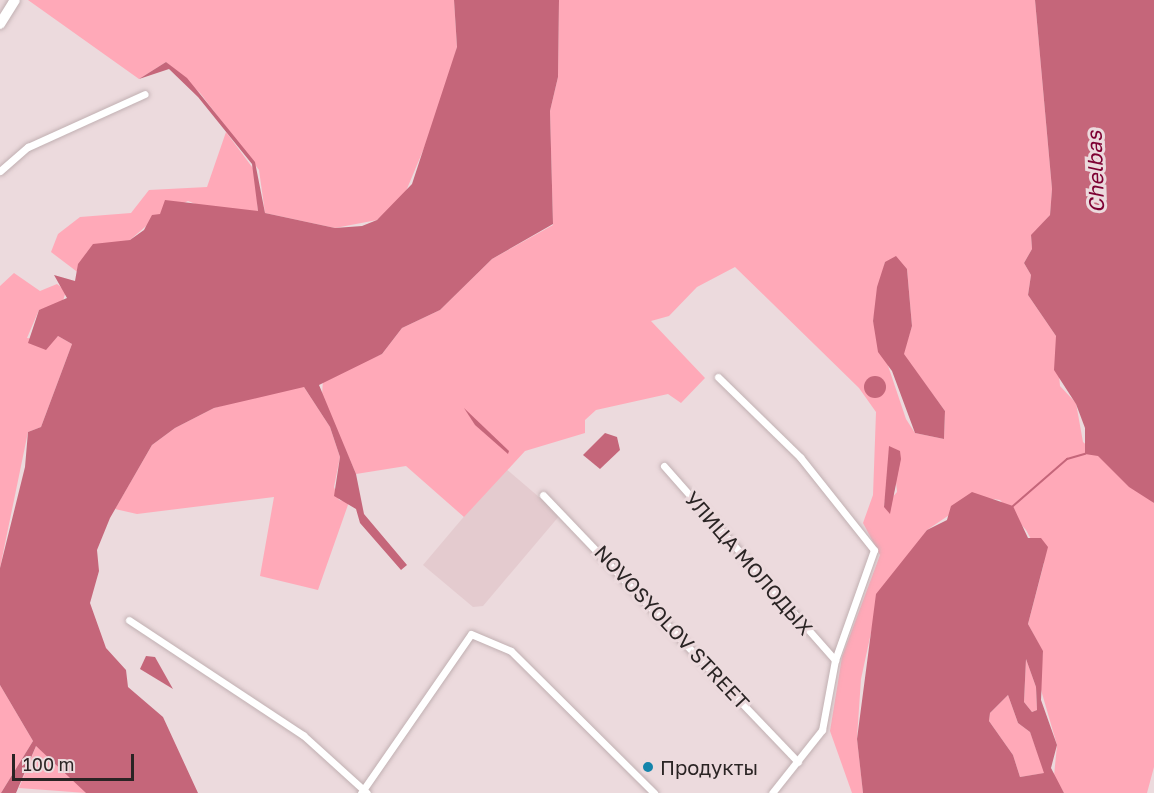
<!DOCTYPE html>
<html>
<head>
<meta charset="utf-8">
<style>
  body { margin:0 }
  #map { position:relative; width:1154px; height:793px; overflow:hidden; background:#ecdadd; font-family:"Golos Text",sans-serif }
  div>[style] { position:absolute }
  .built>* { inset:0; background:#e4cbcf }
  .green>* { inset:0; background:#ffa9b8 }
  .water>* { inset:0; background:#c5667a }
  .round { border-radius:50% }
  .stream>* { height:2px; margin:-1px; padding:0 1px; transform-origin:1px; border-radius:1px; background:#c5667a }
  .roads { filter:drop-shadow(0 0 2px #c1b0b2) drop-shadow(0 0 2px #c1b0b2) }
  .minor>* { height:7px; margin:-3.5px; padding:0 3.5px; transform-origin:3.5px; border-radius:3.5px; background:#fff }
  .secondary>* { height:10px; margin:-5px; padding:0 5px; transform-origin:5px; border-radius:5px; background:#fff }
  .dots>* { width:16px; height:16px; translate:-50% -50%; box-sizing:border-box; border:3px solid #ecdadd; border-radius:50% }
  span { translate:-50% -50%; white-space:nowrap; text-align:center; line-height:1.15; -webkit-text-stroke:6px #ecdadd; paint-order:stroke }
  .street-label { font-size:20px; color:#2a2424 }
  .poi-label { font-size:20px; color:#2a2424 }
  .left { translate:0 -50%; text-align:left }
  .water-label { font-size:21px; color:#7d0032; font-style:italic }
  .scale { position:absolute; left:12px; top:754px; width:122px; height:27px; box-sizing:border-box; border:3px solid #2a2424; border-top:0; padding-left:8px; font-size:18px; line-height:21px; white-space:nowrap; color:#2a2424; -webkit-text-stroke:4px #ecdadd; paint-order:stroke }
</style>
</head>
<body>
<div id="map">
  <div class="built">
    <i style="clip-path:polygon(505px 468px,560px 515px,483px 606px,473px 607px,423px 565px)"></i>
  </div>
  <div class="green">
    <i style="clip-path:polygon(28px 0,454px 0,457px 47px,445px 98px,404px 196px,377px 220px,335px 228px,265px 213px,259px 170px,200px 93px,166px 62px,139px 79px)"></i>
    <i style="clip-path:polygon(evenodd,559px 0,1035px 0,1052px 189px,1050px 215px,1031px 236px,1032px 249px,1024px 263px,1031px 275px,1028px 295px,1056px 336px,1060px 386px,1076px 403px,1083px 442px,1154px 503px,1154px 767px,1147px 793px,1064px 793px,1054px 776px,1057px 745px,1039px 683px,1043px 652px,1028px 624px,1044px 563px,1026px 530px,1000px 500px,976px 497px,927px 530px,877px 605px,861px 679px,857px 738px,863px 793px,852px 793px,830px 731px,842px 657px,880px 555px,863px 523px,873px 495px,876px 412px,859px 388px,735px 267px,697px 287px,669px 316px,651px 321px,705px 378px,681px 403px,668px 394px,596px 410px,585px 420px,585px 433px,525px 451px,464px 517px,406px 466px,356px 474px,322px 396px,323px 379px,382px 354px,402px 328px,440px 310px,492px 259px,553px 225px,550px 111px,558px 77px,559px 0,885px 262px,907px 269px,912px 326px,903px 354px,945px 411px,944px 439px,915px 433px,906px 419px,873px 321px,885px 262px,559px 0,901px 458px,895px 472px,897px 492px,884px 507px,890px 463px,901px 458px)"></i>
    <i style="clip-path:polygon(226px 132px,255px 171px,258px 212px,210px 210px,188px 201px,160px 214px,130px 240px,87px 252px,80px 274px,51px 252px,58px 234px,80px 217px,131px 213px,149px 190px,207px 187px)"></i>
    <i style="clip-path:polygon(14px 273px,40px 291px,57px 284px,66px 291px,62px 304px,39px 310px,27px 338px,52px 341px,58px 336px,72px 344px,41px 427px,28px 432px,0 568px,0 286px)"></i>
    <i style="clip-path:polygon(290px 386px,304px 387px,330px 427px,340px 457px,334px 487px,339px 500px,349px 502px,318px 590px,260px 576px,274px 497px,137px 514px,115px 509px,152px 445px,175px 428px,214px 408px)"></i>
    <i style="clip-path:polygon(1026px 659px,1036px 687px,1037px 710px,1032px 712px,1024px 702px)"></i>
    <i style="clip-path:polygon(0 685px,33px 741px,1px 793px,0 793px)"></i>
    <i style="clip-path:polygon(1008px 695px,1018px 723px,1030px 732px,1045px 773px,1020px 777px,1013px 755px,989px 721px,990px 713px)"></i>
    <i style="clip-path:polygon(36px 746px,66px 771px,86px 793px,19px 788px)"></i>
  </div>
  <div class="water">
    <i style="clip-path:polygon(454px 0,559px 0,558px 77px,550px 111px,553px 224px,492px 259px,440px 310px,402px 328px,382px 354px,319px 385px,356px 474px,364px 514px,407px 565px,401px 570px,360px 523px,356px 509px,334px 496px,340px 457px,330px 427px,304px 387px,214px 408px,175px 428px,152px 445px,110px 518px,97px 550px,99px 571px,90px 603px,106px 648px,126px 670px,128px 687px,163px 717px,198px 793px,86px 793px,36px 746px,16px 793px,1px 793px,33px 741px,0 685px,0 568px,25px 467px,28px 432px,41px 427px,72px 344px,58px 336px,46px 350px,28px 343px,39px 310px,67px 298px,54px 275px,75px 281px,78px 264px,93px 244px,130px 240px,144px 230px,152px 215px,160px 214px,165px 200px,258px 211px,252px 164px,198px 97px,169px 69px,139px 79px,166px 62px,187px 78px,255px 162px,265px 213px,335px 228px,362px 226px,377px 220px,412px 184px,457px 47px)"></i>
    <i style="clip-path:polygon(1035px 0,1154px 0,1154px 503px,1129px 487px,1098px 456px,1085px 454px,1085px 428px,1076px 404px,1054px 370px,1056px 336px,1028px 295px,1031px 275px,1024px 263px,1032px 249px,1031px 235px,1050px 215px,1052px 189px)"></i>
    <i style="clip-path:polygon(896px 256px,907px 269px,912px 326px,904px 354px,945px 411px,944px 439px,915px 433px,892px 371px,878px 352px,873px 321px,877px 287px,885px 262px)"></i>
    <i class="round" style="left:864px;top:376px;width:22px;height:22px"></i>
    <i style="clip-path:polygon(464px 408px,509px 451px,508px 454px,475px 425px)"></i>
    <i style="clip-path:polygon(605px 433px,617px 437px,620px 450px,600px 469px,583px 455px)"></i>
    <i style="clip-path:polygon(889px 446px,900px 451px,901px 459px,890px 514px,884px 507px)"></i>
    <i style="clip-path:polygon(evenodd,972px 492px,1013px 506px,1028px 538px,1041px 538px,1048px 547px,1028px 624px,1043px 651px,1041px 700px,1057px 745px,1051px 768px,1064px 793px,863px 793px,857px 739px,876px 594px,927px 530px,947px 520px,951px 506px,972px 492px,1026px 659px,1036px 687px,1037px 710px,1032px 712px,1024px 702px,1026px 659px,972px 492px,1008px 695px,1018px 723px,1030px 732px,1044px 773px,1020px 777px,1013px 755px,989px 721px,990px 713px,1008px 695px)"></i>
    <i style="clip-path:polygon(146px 656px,155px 657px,173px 689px,140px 669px)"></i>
  </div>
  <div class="stream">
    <i style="left:1013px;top:506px;width:72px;rotate:-41deg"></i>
    <i style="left:1067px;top:459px;width:19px;rotate:-16deg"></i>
  </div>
  <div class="roads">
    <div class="minor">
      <i style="left:0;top:171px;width:37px;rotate:-41deg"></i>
      <i style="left:28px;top:147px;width:128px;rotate:-24.4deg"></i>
      <i style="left:718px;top:377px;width:115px;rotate:44.3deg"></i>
      <i style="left:800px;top:457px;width:119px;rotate:51.5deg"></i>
      <i style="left:874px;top:550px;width:117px;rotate:109.5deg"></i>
      <i style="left:835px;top:660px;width:71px;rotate:100.5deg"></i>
      <i style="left:822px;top:730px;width:80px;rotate:128.4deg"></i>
      <i style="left:664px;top:466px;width:259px;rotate:48.6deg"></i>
      <i style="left:543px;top:495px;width:369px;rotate:46.3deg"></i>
      <i style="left:129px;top:620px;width:209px;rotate:33.5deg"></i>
      <i style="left:303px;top:735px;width:86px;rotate:42.2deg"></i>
      <i style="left:361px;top:793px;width:193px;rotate:-55.3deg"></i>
      <i style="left:471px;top:634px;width:43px;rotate:23deg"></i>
      <i style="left:511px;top:651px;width:202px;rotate:44.8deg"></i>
    </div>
    <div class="secondary">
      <i style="left:0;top:24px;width:28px;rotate:-58deg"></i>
    </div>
  </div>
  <div class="dots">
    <i style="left:648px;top:767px;background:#1484ab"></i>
  </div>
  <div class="street-label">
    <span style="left:749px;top:563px;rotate:49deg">УЛИЦА МОЛОДЫХ</span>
    <span style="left:672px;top:627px;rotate:47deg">NOVOSYOLOV STREET</span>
  </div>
  <div class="poi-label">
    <span class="left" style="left:660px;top:767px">Продукты</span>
  </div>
  <div class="water-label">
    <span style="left:1095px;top:172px;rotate:-92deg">Chelbas</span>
  </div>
  <div class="scale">100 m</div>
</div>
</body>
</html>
